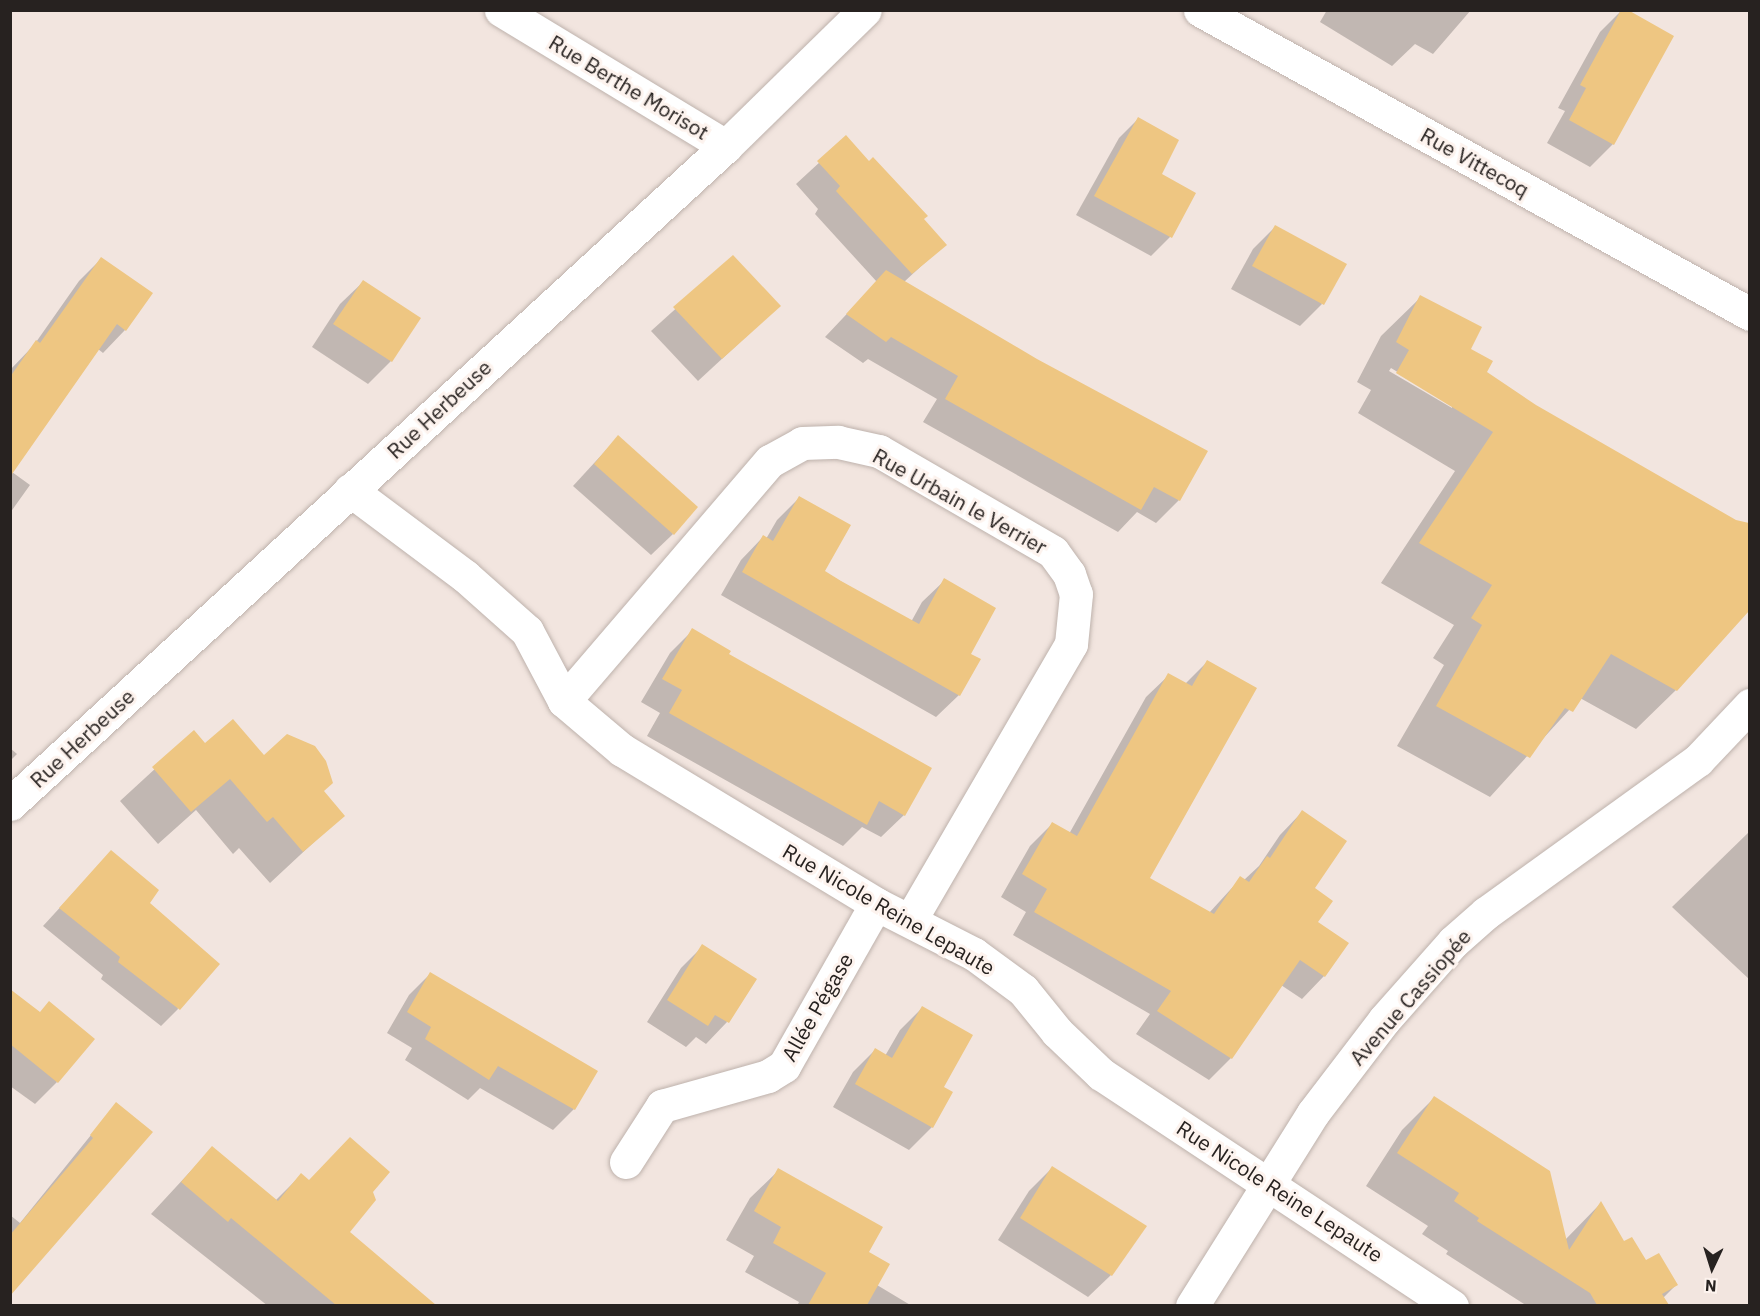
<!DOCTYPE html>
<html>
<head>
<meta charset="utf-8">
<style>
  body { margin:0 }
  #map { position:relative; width:1760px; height:1316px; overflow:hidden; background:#f2e5df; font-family:"IBM Plex Sans",sans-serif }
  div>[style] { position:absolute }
  .shadow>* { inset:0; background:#0003 }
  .building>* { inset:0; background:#eec682 }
  .roads { filter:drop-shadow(0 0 2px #beb2ac) drop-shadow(0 0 2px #beb2ac) }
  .street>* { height:33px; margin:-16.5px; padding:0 16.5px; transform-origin:16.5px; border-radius:16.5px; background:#fff }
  span { translate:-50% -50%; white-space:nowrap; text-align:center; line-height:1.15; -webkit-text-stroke:6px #fdf3ee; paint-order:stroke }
  .street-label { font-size:21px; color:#272220 }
  .frame { position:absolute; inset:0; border:12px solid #272220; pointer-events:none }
  .north { position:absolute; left:1682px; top:1238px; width:60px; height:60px; -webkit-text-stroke:4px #fdf3ee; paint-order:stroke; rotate:184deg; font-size:16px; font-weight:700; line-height:24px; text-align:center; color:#272220 }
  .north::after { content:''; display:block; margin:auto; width:21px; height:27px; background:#272220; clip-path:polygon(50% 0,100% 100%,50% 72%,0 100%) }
</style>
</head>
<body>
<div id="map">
  <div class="shadow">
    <i style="clip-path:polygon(1327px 10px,1471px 10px,1433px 54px,1415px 44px,1392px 66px,1320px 22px)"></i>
    <i style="clip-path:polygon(1622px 10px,1672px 37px,1613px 144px,1590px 167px,1547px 143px,1565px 111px,1558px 108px,1600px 32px)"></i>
    <i style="clip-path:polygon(1138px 119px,1160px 174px,1170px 237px,1151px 256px,1076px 215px,1119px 138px)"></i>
    <i style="clip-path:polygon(846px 138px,945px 244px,904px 282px,1036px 361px,1206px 451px,1179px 500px,1156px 523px,1137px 512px,1118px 532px,923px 422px,937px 399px,868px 359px,863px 363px,825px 337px,877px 282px,815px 214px,818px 209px,796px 184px)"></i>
    <i style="clip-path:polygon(1276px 226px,1322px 304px,1300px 326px,1231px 289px,1253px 249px)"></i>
    <i style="clip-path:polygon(733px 257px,779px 306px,698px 381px,651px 331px)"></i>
    <i style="clip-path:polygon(101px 259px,151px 293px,125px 330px,103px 353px,98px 349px,12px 472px,30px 485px,10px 513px,10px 370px,34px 345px,79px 281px)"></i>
    <i style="clip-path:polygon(363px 282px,419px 318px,391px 361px,368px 384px,312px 347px,340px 304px)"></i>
    <i style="clip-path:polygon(evenodd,1421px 297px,1485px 373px,1535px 406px,1735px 521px,1750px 525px,1750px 608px,1676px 690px,1636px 729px,1580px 698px,1490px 797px,1397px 746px,1444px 665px,1433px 658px,1454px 625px,1381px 583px,1455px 471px,1358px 413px,1371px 390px,1357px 382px,1381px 336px,1421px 297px,1391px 368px,1452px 405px,1452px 408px,1389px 371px,1391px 368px)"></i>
    <i style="clip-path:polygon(618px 437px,673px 534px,651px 555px,573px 486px)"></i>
    <i style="clip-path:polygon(799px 498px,823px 571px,911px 622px,922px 602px,945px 580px,969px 654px,959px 695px,936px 717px,721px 595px,741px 560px,763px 537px,766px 539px,777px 520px)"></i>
    <i style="clip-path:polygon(693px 630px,727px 654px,904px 815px,881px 837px,862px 827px,843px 846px,647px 736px,660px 713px,641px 702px,670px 653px)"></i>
    <i style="clip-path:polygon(1207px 662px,1148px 879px,1209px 913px,1241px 878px,1244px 880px,1259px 866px,1280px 835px,1302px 812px,1316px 923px,1346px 944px,1324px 976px,1302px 999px,1281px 985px,1231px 1058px,1209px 1080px,1136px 1034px,1150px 1014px,1013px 935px,1026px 912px,1001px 897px,1030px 846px,1052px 824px,1069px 834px,1146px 697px,1169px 675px,1185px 684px)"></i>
    <i style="clip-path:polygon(194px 733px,204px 746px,322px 792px,343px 815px,270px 883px,239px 848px,233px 854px,196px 810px,158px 844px,120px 801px)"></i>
    <i style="clip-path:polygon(10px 748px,17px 754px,10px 761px)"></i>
    <i style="clip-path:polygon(1750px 831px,1750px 980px,1672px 907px)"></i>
    <i style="clip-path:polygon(111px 852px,148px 903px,178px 1009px,161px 1026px,101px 979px,103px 975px,43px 926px)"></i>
    <i style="clip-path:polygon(703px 946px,727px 1022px,706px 1044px,696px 1037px,686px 1047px,647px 1022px,681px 968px)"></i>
    <i style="clip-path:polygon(430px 974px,574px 1109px,553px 1130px,480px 1088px,468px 1100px,405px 1060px,412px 1048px,387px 1033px,409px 995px)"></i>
    <i style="clip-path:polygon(10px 991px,57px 1082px,35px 1104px,10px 1086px)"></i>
    <i style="clip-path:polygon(922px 1008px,942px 1087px,932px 1127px,909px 1150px,833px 1107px,853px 1072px,875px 1050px,885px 1056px,900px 1030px)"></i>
    <i style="clip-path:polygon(1434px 1098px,1565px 1240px,1600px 1204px,1623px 1243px,1676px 1285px,1663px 1298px,1667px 1306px,1527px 1306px,1446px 1254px,1448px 1251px,1422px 1234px,1428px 1226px,1366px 1186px,1402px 1130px)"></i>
    <i style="clip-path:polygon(116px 1104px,10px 1289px,10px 1215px,20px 1223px)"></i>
    <i style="clip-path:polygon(212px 1148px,275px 1201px,301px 1175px,308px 1181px,372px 1191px,348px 1232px,421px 1295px,413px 1306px,268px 1306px,151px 1214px)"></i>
    <i style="clip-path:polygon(1052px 1168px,1111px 1275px,1088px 1297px,998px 1240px,1029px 1191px)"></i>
    <i style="clip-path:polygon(779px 1170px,867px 1252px,877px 1285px,912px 1306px,797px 1306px,799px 1302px,745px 1272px,754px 1256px,726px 1240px,750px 1198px)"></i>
  </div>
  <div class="building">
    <i style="clip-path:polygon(1621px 10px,1628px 10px,1674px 36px,1614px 145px,1569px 120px,1586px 88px,1580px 85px)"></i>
    <i style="clip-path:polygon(1138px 117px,1179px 140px,1162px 174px,1196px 193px,1172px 238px,1094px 196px)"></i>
    <i style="clip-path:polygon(846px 135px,869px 161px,873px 157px,928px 216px,924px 219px,947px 245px,912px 274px,836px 191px,840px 186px,817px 161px)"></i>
    <i style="clip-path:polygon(1275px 225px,1347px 264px,1324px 305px,1252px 266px)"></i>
    <i style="clip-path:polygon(733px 255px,781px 306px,722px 359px,673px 307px)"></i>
    <i style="clip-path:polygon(101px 257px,153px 293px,126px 331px,117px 324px,10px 477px,10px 377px,36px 340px,40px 343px)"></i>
    <i style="clip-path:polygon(886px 270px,1037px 359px,1208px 451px,1180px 501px,1154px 487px,1141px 510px,945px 399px,958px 376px,891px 337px,886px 342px,846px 314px)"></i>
    <i style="clip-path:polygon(363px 280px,421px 318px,392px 362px,333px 324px)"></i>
    <i style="clip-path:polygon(1420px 295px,1482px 327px,1471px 349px,1493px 361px,1487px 372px,1536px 405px,1736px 520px,1749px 523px,1749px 611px,1677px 691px,1611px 654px,1573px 712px,1565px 708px,1530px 758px,1436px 706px,1482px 625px,1471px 618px,1492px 585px,1419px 543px,1493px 432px,1396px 373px,1409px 350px,1396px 342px)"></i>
    <i style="clip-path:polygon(618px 435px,698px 507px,674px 535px,594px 464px)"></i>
    <i style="clip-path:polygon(799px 496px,851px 525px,825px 571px,841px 581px,919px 624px,944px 578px,996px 608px,971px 654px,981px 659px,960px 696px,742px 572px,763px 535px,773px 541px)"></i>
    <i style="clip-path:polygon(692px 628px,731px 651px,729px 654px,932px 768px,905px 816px,879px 801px,867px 825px,669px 713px,682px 690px,662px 679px)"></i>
    <i style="clip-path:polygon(1207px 660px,1257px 688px,1150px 878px,1214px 914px,1240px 876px,1249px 882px,1267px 856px,1270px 858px,1302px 810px,1347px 841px,1315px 888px,1333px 901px,1318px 922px,1349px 943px,1325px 977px,1300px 960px,1232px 1059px,1157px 1011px,1171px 991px,1034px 912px,1047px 889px,1022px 874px,1052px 822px,1077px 836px,1168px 673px,1192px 686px)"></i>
    <i style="clip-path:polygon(233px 719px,264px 755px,287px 734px,315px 746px,326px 761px,333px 783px,324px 791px,345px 816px,303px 852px,273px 817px,267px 822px,230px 779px,191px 812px,152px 767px,194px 730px,205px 743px)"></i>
    <i style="clip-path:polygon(111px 850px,159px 890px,150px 903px,220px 964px,180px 1010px,118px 962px,120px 957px,59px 908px)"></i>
    <i style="clip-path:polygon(702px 944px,757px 979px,729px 1023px,715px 1015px,708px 1026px,667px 1000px)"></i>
    <i style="clip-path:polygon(430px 972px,598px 1071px,575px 1110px,498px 1066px,489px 1080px,425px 1039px,431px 1027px,407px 1012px)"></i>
    <i style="clip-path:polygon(10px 989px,40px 1012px,49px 1001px,95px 1039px,58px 1083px,10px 1044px)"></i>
    <i style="clip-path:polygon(922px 1006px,973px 1035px,944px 1087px,953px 1092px,933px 1128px,855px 1084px,875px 1048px,892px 1058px)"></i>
    <i style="clip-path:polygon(1434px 1096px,1550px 1171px,1569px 1250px,1601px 1201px,1624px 1241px,1632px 1237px,1646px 1260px,1659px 1253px,1678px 1285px,1662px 1294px,1669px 1305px,1597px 1305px,1590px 1293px,1477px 1221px,1479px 1218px,1454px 1201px,1459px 1193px,1397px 1153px)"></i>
    <i style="clip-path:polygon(116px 1102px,153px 1132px,10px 1296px,10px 1235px,93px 1138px,90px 1135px)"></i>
    <i style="clip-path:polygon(350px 1137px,390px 1172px,373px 1192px,376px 1200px,350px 1232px,436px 1305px,336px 1305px,231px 1218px,228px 1222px,181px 1182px,212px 1146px,278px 1201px,301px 1173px,309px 1180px)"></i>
    <i style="clip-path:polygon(1052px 1166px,1147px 1226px,1112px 1276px,1020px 1218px)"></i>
    <i style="clip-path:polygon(778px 1168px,883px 1227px,869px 1252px,890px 1264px,867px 1305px,808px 1305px,826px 1273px,773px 1243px,781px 1227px,754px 1211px)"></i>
  </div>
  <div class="roads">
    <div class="street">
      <i style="left:501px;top:10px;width:263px;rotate:31.2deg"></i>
      <i style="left:1200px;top:10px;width:628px;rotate:28.93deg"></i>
      <i style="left:350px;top:490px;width:144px;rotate:36.8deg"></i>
      <i style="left:465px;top:576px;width:83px;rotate:41.6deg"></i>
      <i style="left:527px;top:631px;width:79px;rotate:62.1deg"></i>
      <i style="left:564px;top:701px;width:76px;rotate:40.2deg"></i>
      <i style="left:622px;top:750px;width:297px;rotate:31.2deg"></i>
      <i style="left:876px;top:904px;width:110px;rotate:27deg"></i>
      <i style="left:974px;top:954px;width:61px;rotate:36.3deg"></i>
      <i style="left:1023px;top:990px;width:54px;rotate:51deg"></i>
      <i style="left:1057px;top:1032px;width:61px;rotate:43.7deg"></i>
      <i style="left:1101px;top:1074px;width:421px;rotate:33.5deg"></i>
      <i style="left:564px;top:701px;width:316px;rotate:-49.4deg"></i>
      <i style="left:770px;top:461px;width:37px;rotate:-29deg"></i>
      <i style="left:802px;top:443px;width:36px;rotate:-2deg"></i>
      <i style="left:838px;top:442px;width:42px;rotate:12.4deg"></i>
      <i style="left:879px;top:451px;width:201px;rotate:30.1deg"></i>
      <i style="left:1053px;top:552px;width:27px;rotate:54deg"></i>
      <i style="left:1069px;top:574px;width:21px;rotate:71deg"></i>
      <i style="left:1076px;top:594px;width:50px;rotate:95.7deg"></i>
      <i style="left:1071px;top:644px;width:320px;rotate:120.2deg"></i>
      <i style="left:10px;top:804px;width:972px;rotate:-42.58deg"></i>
      <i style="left:726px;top:146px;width:194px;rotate:-44.4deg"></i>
      <i style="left:626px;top:1162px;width:67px;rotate:-57.3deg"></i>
      <i style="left:662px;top:1106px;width:110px;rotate:-15.8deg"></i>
      <i style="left:768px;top:1076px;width:19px;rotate:-32deg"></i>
      <i style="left:784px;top:1066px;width:186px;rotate:-60.4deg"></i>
      <i style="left:1192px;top:1306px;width:228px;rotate:-57.9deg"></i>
      <i style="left:1313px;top:1113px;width:117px;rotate:-52.6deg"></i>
      <i style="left:1384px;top:1020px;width:104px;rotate:-48.5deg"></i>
      <i style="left:1453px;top:942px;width:44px;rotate:-41.3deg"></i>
      <i style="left:1486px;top:913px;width:261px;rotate:-35.8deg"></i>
      <i style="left:1698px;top:760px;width:76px;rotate:-46.6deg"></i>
    </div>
  </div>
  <div class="street-label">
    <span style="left:629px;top:87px;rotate:31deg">Rue Berthe Morisot</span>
    <span style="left:1475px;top:162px;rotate:29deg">Rue Vittecoq</span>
    <span style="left:439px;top:409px;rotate:-43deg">Rue Herbeuse</span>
    <span style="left:960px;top:501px;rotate:29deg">Rue Urbain le Verrier</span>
    <span style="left:82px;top:738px;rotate:-43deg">Rue Herbeuse</span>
    <span style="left:889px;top:909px;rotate:30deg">Rue Nicole Reine Lepaute</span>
    <span style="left:1410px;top:997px;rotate:-49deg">Avenue Cassiopée</span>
    <span style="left:817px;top:1007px;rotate:-60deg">Allée Pégase</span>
    <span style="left:1280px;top:1191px;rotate:33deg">Rue Nicole Reine Lepaute</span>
  </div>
  <div class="frame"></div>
  <div class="north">N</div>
</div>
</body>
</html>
